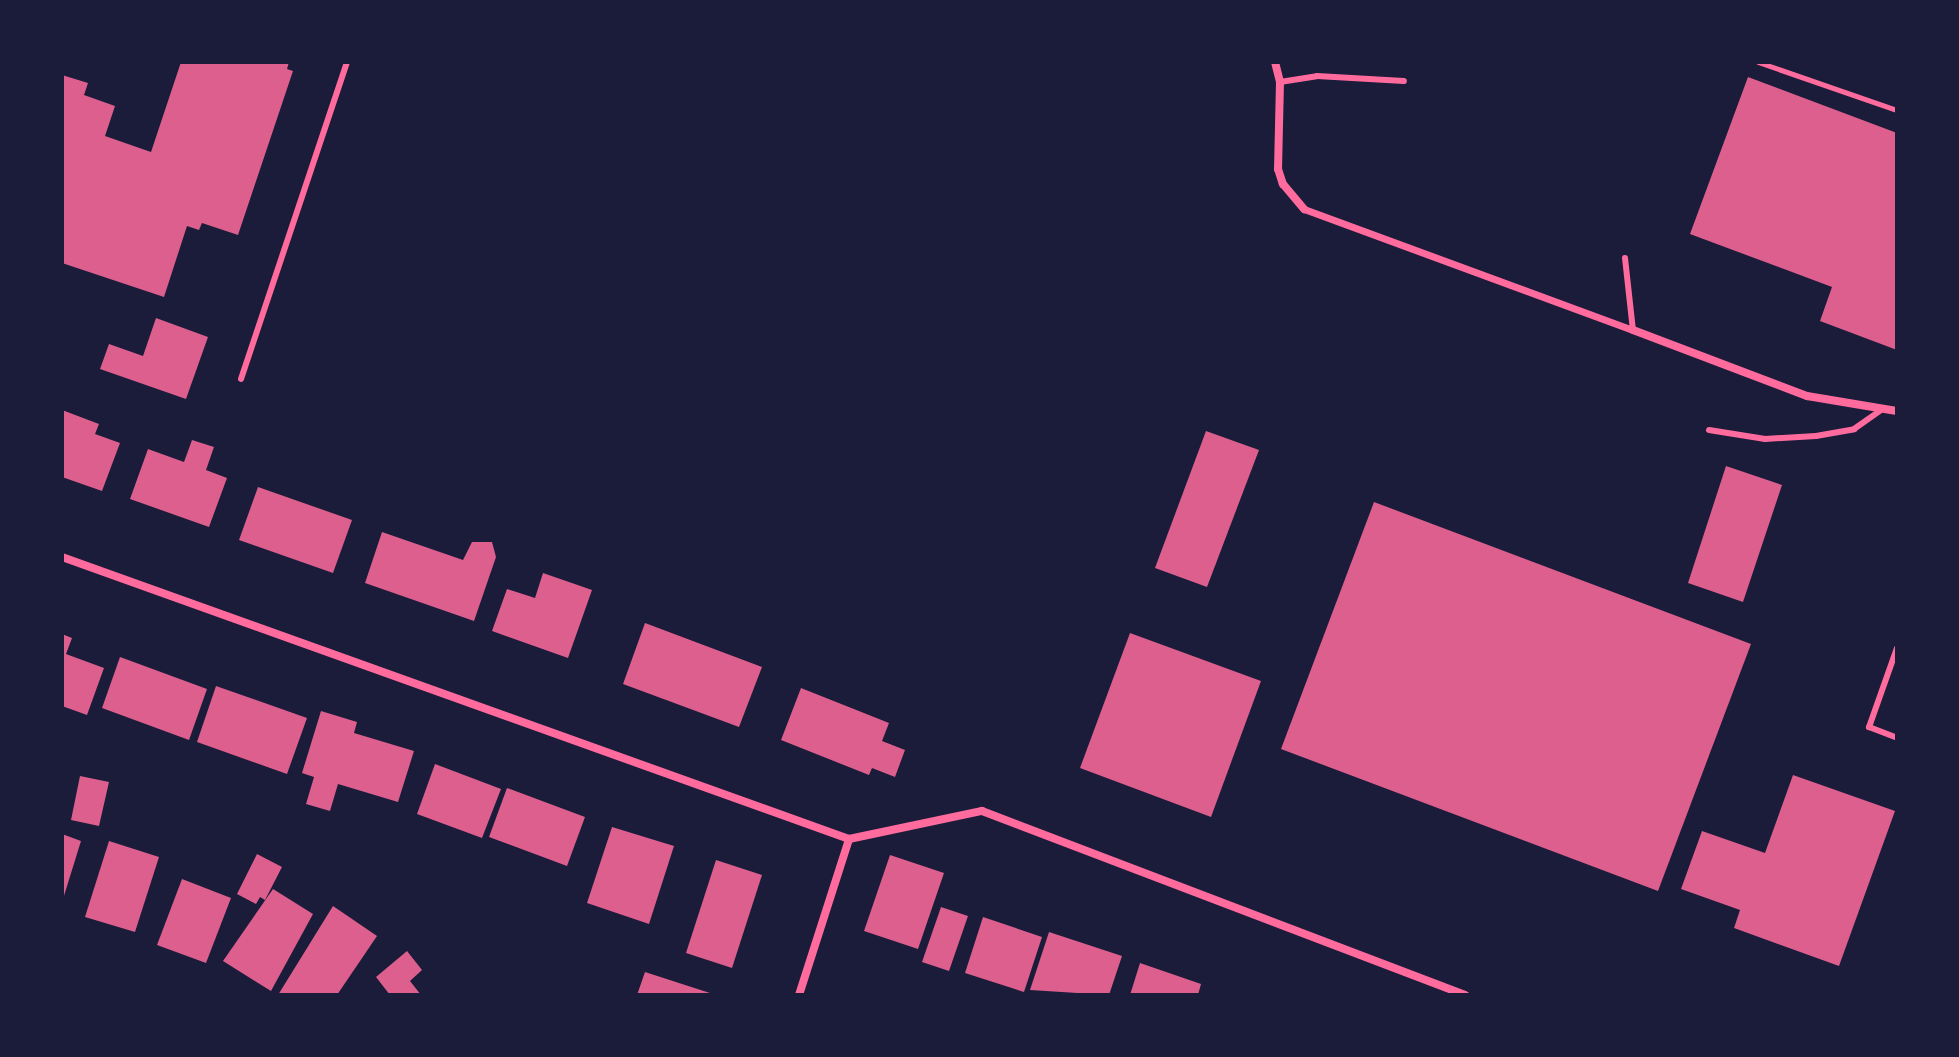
<!DOCTYPE html>
<html>
<head>
<meta charset="utf-8">
<style>
  body { margin:0 }
  #map { position:relative; width:1959px; height:1057px; overflow:hidden; background:#1b1b3a; font-family:Commissioner,sans-serif }
  div>[style] { position:absolute }
  .building>* { inset:0; background:#dd5f8e }
  .path>* { height:5px; margin:-2.5px; padding:0 2.5px; transform-origin:2.5px; border-radius:2.5px; background:#ff6b9d }
  .service>* { height:6px; margin:-3px; padding:0 3px; transform-origin:3px; border-radius:3px; background:#ff6b9d }
  .pedestrian>* { height:7px; margin:-3.5px; padding:0 3.5px; transform-origin:3.5px; border-radius:3.5px; background:#ff6b9d }
  .minor>* { height:8px; margin:-4px; padding:0 4px; transform-origin:4px; border-radius:4px; background:#ff6b9d }
  span { translate:-50% -50%; white-space:nowrap; text-align:center; line-height:1.15; -webkit-text-stroke:6px #1b1b3a; paint-order:stroke }
  .frame { position:absolute; inset:0; border:64px solid #1b1b3a; pointer-events:none }
</style>
</head>
<body>
<div id="map">
  <div class="building">
    <i style="clip-path:polygon(181px 62px,289px 62px,287px 69px,293px 71px,238px 235px,202px 223px,199px 230px,187px 226px,164px 297px,62px 263px,62px 75px,88px 83px,84px 95px,115px 106px,105px 136px,151px 152px)"></i>
    <i style="clip-path:polygon(1748px 77px,1897px 133px,1897px 350px,1820px 321px,1832px 287px,1690px 234px)"></i>
    <i style="clip-path:polygon(156px 318px,208px 337px,186px 399px,100px 369px,109px 344px,143px 356px)"></i>
    <i style="clip-path:polygon(62px 410px,99px 424px,95px 434px,120px 443px,102px 491px,62px 477px)"></i>
    <i style="clip-path:polygon(1206px 431px,1259px 450px,1207px 587px,1155px 568px)"></i>
    <i style="clip-path:polygon(192px 440px,214px 447px,206px 470px,227px 478px,209px 527px,130px 499px,148px 449px,184px 462px)"></i>
    <i style="clip-path:polygon(1726px 466px,1782px 485px,1743px 602px,1688px 583px)"></i>
    <i style="clip-path:polygon(258px 487px,352px 520px,333px 573px,239px 540px)"></i>
    <i style="clip-path:polygon(1374px 502px,1751px 644px,1658px 891px,1281px 749px)"></i>
    <i style="clip-path:polygon(382px 532px,463px 560px,472px 542px,492px 542px,496px 557px,474px 621px,365px 583px)"></i>
    <i style="clip-path:polygon(543px 573px,592px 590px,568px 658px,492px 631px,507px 589px,535px 598px)"></i>
    <i style="clip-path:polygon(645px 623px,762px 667px,739px 727px,623px 684px)"></i>
    <i style="clip-path:polygon(1130px 633px,1261px 681px,1211px 817px,1080px 768px)"></i>
    <i style="clip-path:polygon(62px 634px,72px 638px,66px 654px,104px 668px,87px 715px,62px 706px)"></i>
    <i style="clip-path:polygon(120px 657px,207px 689px,189px 740px,102px 708px)"></i>
    <i style="clip-path:polygon(216px 686px,307px 718px,287px 774px,197px 742px)"></i>
    <i style="clip-path:polygon(801px 688px,889px 723px,882px 741px,905px 750px,895px 777px,872px 768px,869px 775px,781px 740px)"></i>
    <i style="clip-path:polygon(321px 711px,357px 722px,354px 733px,414px 751px,398px 802px,338px 784px,330px 811px,306px 804px,314px 777px,302px 773px)"></i>
    <i style="clip-path:polygon(435px 764px,501px 789px,482px 838px,417px 814px)"></i>
    <i style="clip-path:polygon(1793px 775px,1895px 811px,1839px 966px,1734px 928px,1740px 910px,1681px 889px,1702px 831px,1765px 853px)"></i>
    <i style="clip-path:polygon(80px 776px,109px 782px,99px 826px,71px 820px)"></i>
    <i style="clip-path:polygon(507px 788px,585px 817px,567px 866px,489px 837px)"></i>
    <i style="clip-path:polygon(612px 827px,674px 846px,649px 924px,587px 903px)"></i>
    <i style="clip-path:polygon(62px 834px,81px 841px,63px 899px,62px 899px)"></i>
    <i style="clip-path:polygon(109px 841px,159px 857px,135px 932px,85px 917px)"></i>
    <i style="clip-path:polygon(257px 854px,282px 867px,265px 900px,260px 897px,256px 904px,237px 894px)"></i>
    <i style="clip-path:polygon(890px 855px,944px 873px,918px 949px,864px 931px)"></i>
    <i style="clip-path:polygon(716px 860px,762px 875px,732px 968px,686px 953px)"></i>
    <i style="clip-path:polygon(182px 879px,231px 898px,206px 963px,157px 945px)"></i>
    <i style="clip-path:polygon(273px 889px,313px 914px,271px 991px,223px 961px)"></i>
    <i style="clip-path:polygon(333px 906px,377px 936px,337px 995px,278px 995px)"></i>
    <i style="clip-path:polygon(941px 907px,968px 916px,949px 971px,922px 962px)"></i>
    <i style="clip-path:polygon(983px 917px,1042px 937px,1024px 992px,965px 973px)"></i>
    <i style="clip-path:polygon(1049px 932px,1122px 956px,1109px 995px,1030px 990px)"></i>
    <i style="clip-path:polygon(407px 951px,422px 970px,410px 981px,421px 995px,390px 995px,376px 977px)"></i>
    <i style="clip-path:polygon(1140px 963px,1201px 984px,1198px 995px,1130px 995px)"></i>
    <i style="clip-path:polygon(645px 972px,713px 994px,713px 995px,637px 995px)"></i>
  </div>
  <div class="path">
    <i style="left:1758px;top:62px;width:147px;rotate:19.1deg"></i>
  </div>
  <div class="service">
    <i style="left:1280px;top:82px;width:37px;rotate:-9deg"></i>
    <i style="left:1317px;top:76px;width:87px;rotate:3.3deg"></i>
    <i style="left:1625px;top:258px;width:72px;rotate:83.7deg"></i>
    <i style="left:241px;top:379px;width:334px;rotate:-71.5deg"></i>
    <i style="left:1709px;top:430px;width:57px;rotate:9.1deg"></i>
    <i style="left:1765px;top:439px;width:51px;rotate:-3.4deg"></i>
    <i style="left:1816px;top:436px;width:39px;rotate:-10deg"></i>
    <i style="left:1854px;top:429px;width:32px;rotate:-35deg"></i>
    <i style="left:1897px;top:648px;width:84px;rotate:109.5deg"></i>
    <i style="left:1869px;top:727px;width:30px;rotate:21deg"></i>
  </div>
  <div class="pedestrian">
    <i style="left:1304px;top:209px;width:351px;rotate:20.2deg"></i>
  </div>
  <div class="minor">
    <i style="left:1275px;top:62px;width:21px;rotate:76deg"></i>
    <i style="left:1280px;top:82px;width:87px;rotate:91.3deg"></i>
    <i style="left:1278px;top:169px;width:16px;rotate:72deg"></i>
    <i style="left:1283px;top:184px;width:33px;rotate:50deg"></i>
    <i style="left:1633px;top:330px;width:186px;rotate:20.8deg"></i>
    <i style="left:1807px;top:396px;width:91px;rotate:9.5deg"></i>
    <i style="left:62px;top:557px;width:836px;rotate:19.71deg"></i>
    <i style="left:849px;top:839px;width:136px;rotate:-11.9deg"></i>
    <i style="left:982px;top:811px;width:517px;rotate:20.85deg"></i>
    <i style="left:799px;top:995px;width:164px;rotate:-72.2deg"></i>
  </div>
  <div class="frame"></div>
</div>
</body>
</html>
